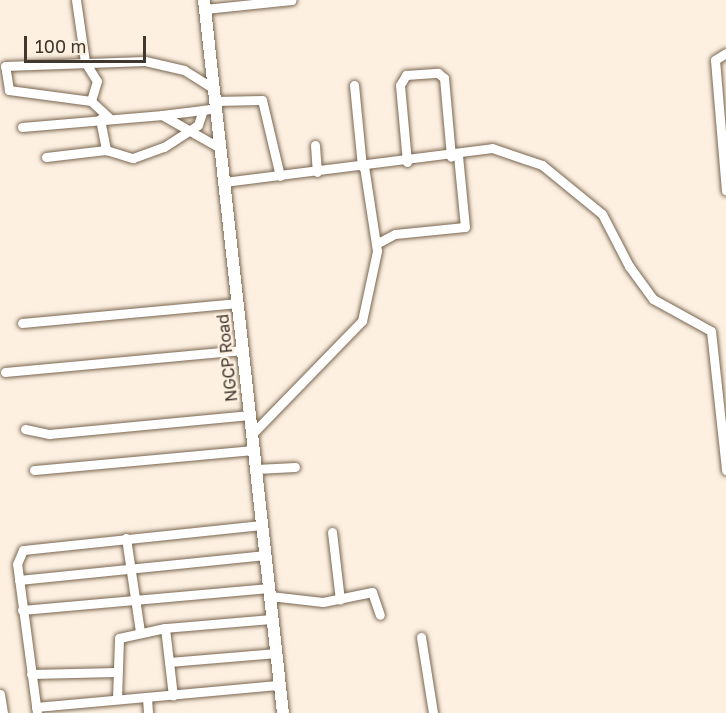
<!DOCTYPE html>
<html>
<head>
<meta charset="utf-8">
<style>
  body { margin:0 }
  #map { position:relative; width:726px; height:713px; overflow:hidden; background:#fdf0e1; font-family:"Golos Text",sans-serif }
  div>[style] { position:absolute }
  .roads { filter:drop-shadow(0 0 2px #786550) drop-shadow(0 0 2px #786550) }
  .minor>* { height:9px; margin:-4.5px; padding:0 4.5px; transform-origin:4.5px; border-radius:4.5px; background:#fff }
  .major>* { height:12px; margin:-6px; padding:0 6px; transform-origin:6px; border-radius:6px; background:#fff }
  span { translate:-50% -50%; white-space:nowrap; text-align:center; line-height:1.15; -webkit-text-stroke:4.5px #fdf0e1; paint-order:stroke }
  .street-label { font-size:16px; color:#40382e }
  .scale { position:absolute; left:24px; top:36px; width:122px; height:27px; box-sizing:border-box; border:3px solid #40382e; border-top:0; padding-left:8px; font-size:18px; line-height:21px; white-space:nowrap; color:#40382e; -webkit-text-stroke:4px #fdf0e1; paint-order:stroke }
</style>
</head>
<body>
<div id="map">
  <div class="roads">
    <div class="minor">
      <i style="left:76px;top:0;width:63px;rotate:81.7deg"></i>
      <i style="left:85px;top:62px;width:22px;rotate:58deg"></i>
      <i style="left:97px;top:81px;width:21px;rotate:107deg"></i>
      <i style="left:91px;top:101px;width:25px;rotate:43deg"></i>
      <i style="left:205px;top:9px;width:87px;rotate:-5.9deg"></i>
      <i style="left:726px;top:53px;width:13px;rotate:148deg"></i>
      <i style="left:715px;top:60px;width:131px;rotate:85.2deg"></i>
      <i style="left:354px;top:85px;width:82px;rotate:84.4deg"></i>
      <i style="left:91px;top:101px;width:83px;rotate:-172.4deg"></i>
      <i style="left:9px;top:90px;width:24px;rotate:-99deg"></i>
      <i style="left:5px;top:66px;width:140px;rotate:-2deg"></i>
      <i style="left:145px;top:61px;width:40px;rotate:13deg"></i>
      <i style="left:184px;top:70px;width:36px;rotate:32deg"></i>
      <i style="left:215px;top:101px;width:47px;rotate:-1.2deg"></i>
      <i style="left:262px;top:100px;width:78px;rotate:76.7deg"></i>
      <i style="left:162px;top:115px;width:41px;rotate:-7deg"></i>
      <i style="left:100px;top:119px;width:32px;rotate:79deg"></i>
      <i style="left:106px;top:150px;width:28px;rotate:17deg"></i>
      <i style="left:133px;top:158px;width:33px;rotate:-20deg"></i>
      <i style="left:164px;top:147px;width:40px;rotate:-32.9deg"></i>
      <i style="left:198px;top:125px;width:16px;rotate:-72deg"></i>
      <i style="left:203px;top:110px;width:13px;rotate:-9deg"></i>
      <i style="left:22px;top:127px;width:141px;rotate:-4.9deg"></i>
      <i style="left:162px;top:115px;width:67px;rotate:29.6deg"></i>
      <i style="left:315px;top:145px;width:27px;rotate:86deg"></i>
      <i style="left:46px;top:157px;width:60px;rotate:-6.7deg"></i>
      <i style="left:407px;top:162px;width:77px;rotate:-95.2deg"></i>
      <i style="left:400px;top:85px;width:12px;rotate:-59deg"></i>
      <i style="left:406px;top:75px;width:32px;rotate:-4deg"></i>
      <i style="left:438px;top:73px;width:8px;rotate:40deg"></i>
      <i style="left:444px;top:78px;width:79px;rotate:84.9deg"></i>
      <i style="left:224px;top:182px;width:270px;rotate:-7.2deg"></i>
      <i style="left:492px;top:148px;width:53px;rotate:18.8deg"></i>
      <i style="left:542px;top:165px;width:77px;rotate:39.2deg"></i>
      <i style="left:602px;top:214px;width:59px;rotate:62.6deg"></i>
      <i style="left:629px;top:266px;width:41px;rotate:54deg"></i>
      <i style="left:653px;top:299px;width:66px;rotate:28.9deg"></i>
      <i style="left:711px;top:331px;width:140px;rotate:83.8deg"></i>
      <i style="left:376px;top:244px;width:21px;rotate:-28deg"></i>
      <i style="left:395px;top:234px;width:70px;rotate:-5.7deg"></i>
      <i style="left:465px;top:227px;width:71px;rotate:-95.6deg"></i>
      <i style="left:22px;top:323px;width:217px;rotate:-5.3deg"></i>
      <i style="left:5px;top:372px;width:239px;rotate:-5.3deg"></i>
      <i style="left:25px;top:429px;width:25px;rotate:12deg"></i>
      <i style="left:49px;top:434px;width:202px;rotate:-5.4deg"></i>
      <i style="left:252px;top:434px;width:158px;rotate:-45.8deg"></i>
      <i style="left:362px;top:321px;width:72px;rotate:-77.9deg"></i>
      <i style="left:377px;top:251px;width:86px;rotate:-98.7deg"></i>
      <i style="left:256px;top:469px;width:39px;rotate:-3deg"></i>
      <i style="left:34px;top:470px;width:221px;rotate:-5.2deg"></i>
      <i style="left:332px;top:532px;width:68px;rotate:83.3deg"></i>
      <i style="left:126px;top:538px;width:95px;rotate:81.5deg"></i>
      <i style="left:19px;top:580px;width:248px;rotate:-5.8deg"></i>
      <i style="left:270px;top:596px;width:53px;rotate:6.5deg"></i>
      <i style="left:323px;top:602px;width:50px;rotate:-11.5deg"></i>
      <i style="left:372px;top:592px;width:24px;rotate:71deg"></i>
      <i style="left:22px;top:610px;width:248px;rotate:-5.1deg"></i>
      <i style="left:165px;top:628px;width:68px;rotate:83.3deg"></i>
      <i style="left:421px;top:637px;width:77px;rotate:81deg"></i>
      <i style="left:169px;top:662px;width:108px;rotate:-4.8deg"></i>
      <i style="left:31px;top:674px;width:85px;rotate:-1.3deg"></i>
      <i style="left:0;top:694px;width:19px;rotate:81deg"></i>
      <i style="left:147px;top:698px;width:15px;rotate:86deg"></i>
      <i style="left:117px;top:699px;width:61px;rotate:-88.1deg"></i>
      <i style="left:119px;top:638px;width:47px;rotate:-12.3deg"></i>
      <i style="left:165px;top:628px;width:108px;rotate:-4.8deg"></i>
      <i style="left:36px;top:707px;width:245px;rotate:-5.2deg"></i>
      <i style="left:37px;top:713px;width:150px;rotate:-97.6deg"></i>
      <i style="left:17px;top:564px;width:15px;rotate:-67deg"></i>
      <i style="left:23px;top:550px;width:240px;rotate:-6deg"></i>
    </div>
    <div class="major">
      <i style="left:204px;top:0;width:717px;rotate:83.68deg"></i>
    </div>
  </div>
  <div class="street-label">
    <span style="left:227px;top:358px;rotate:-96deg">NGCP Road</span>
  </div>
  <div class="scale">100 m</div>
</div>
</body>
</html>
